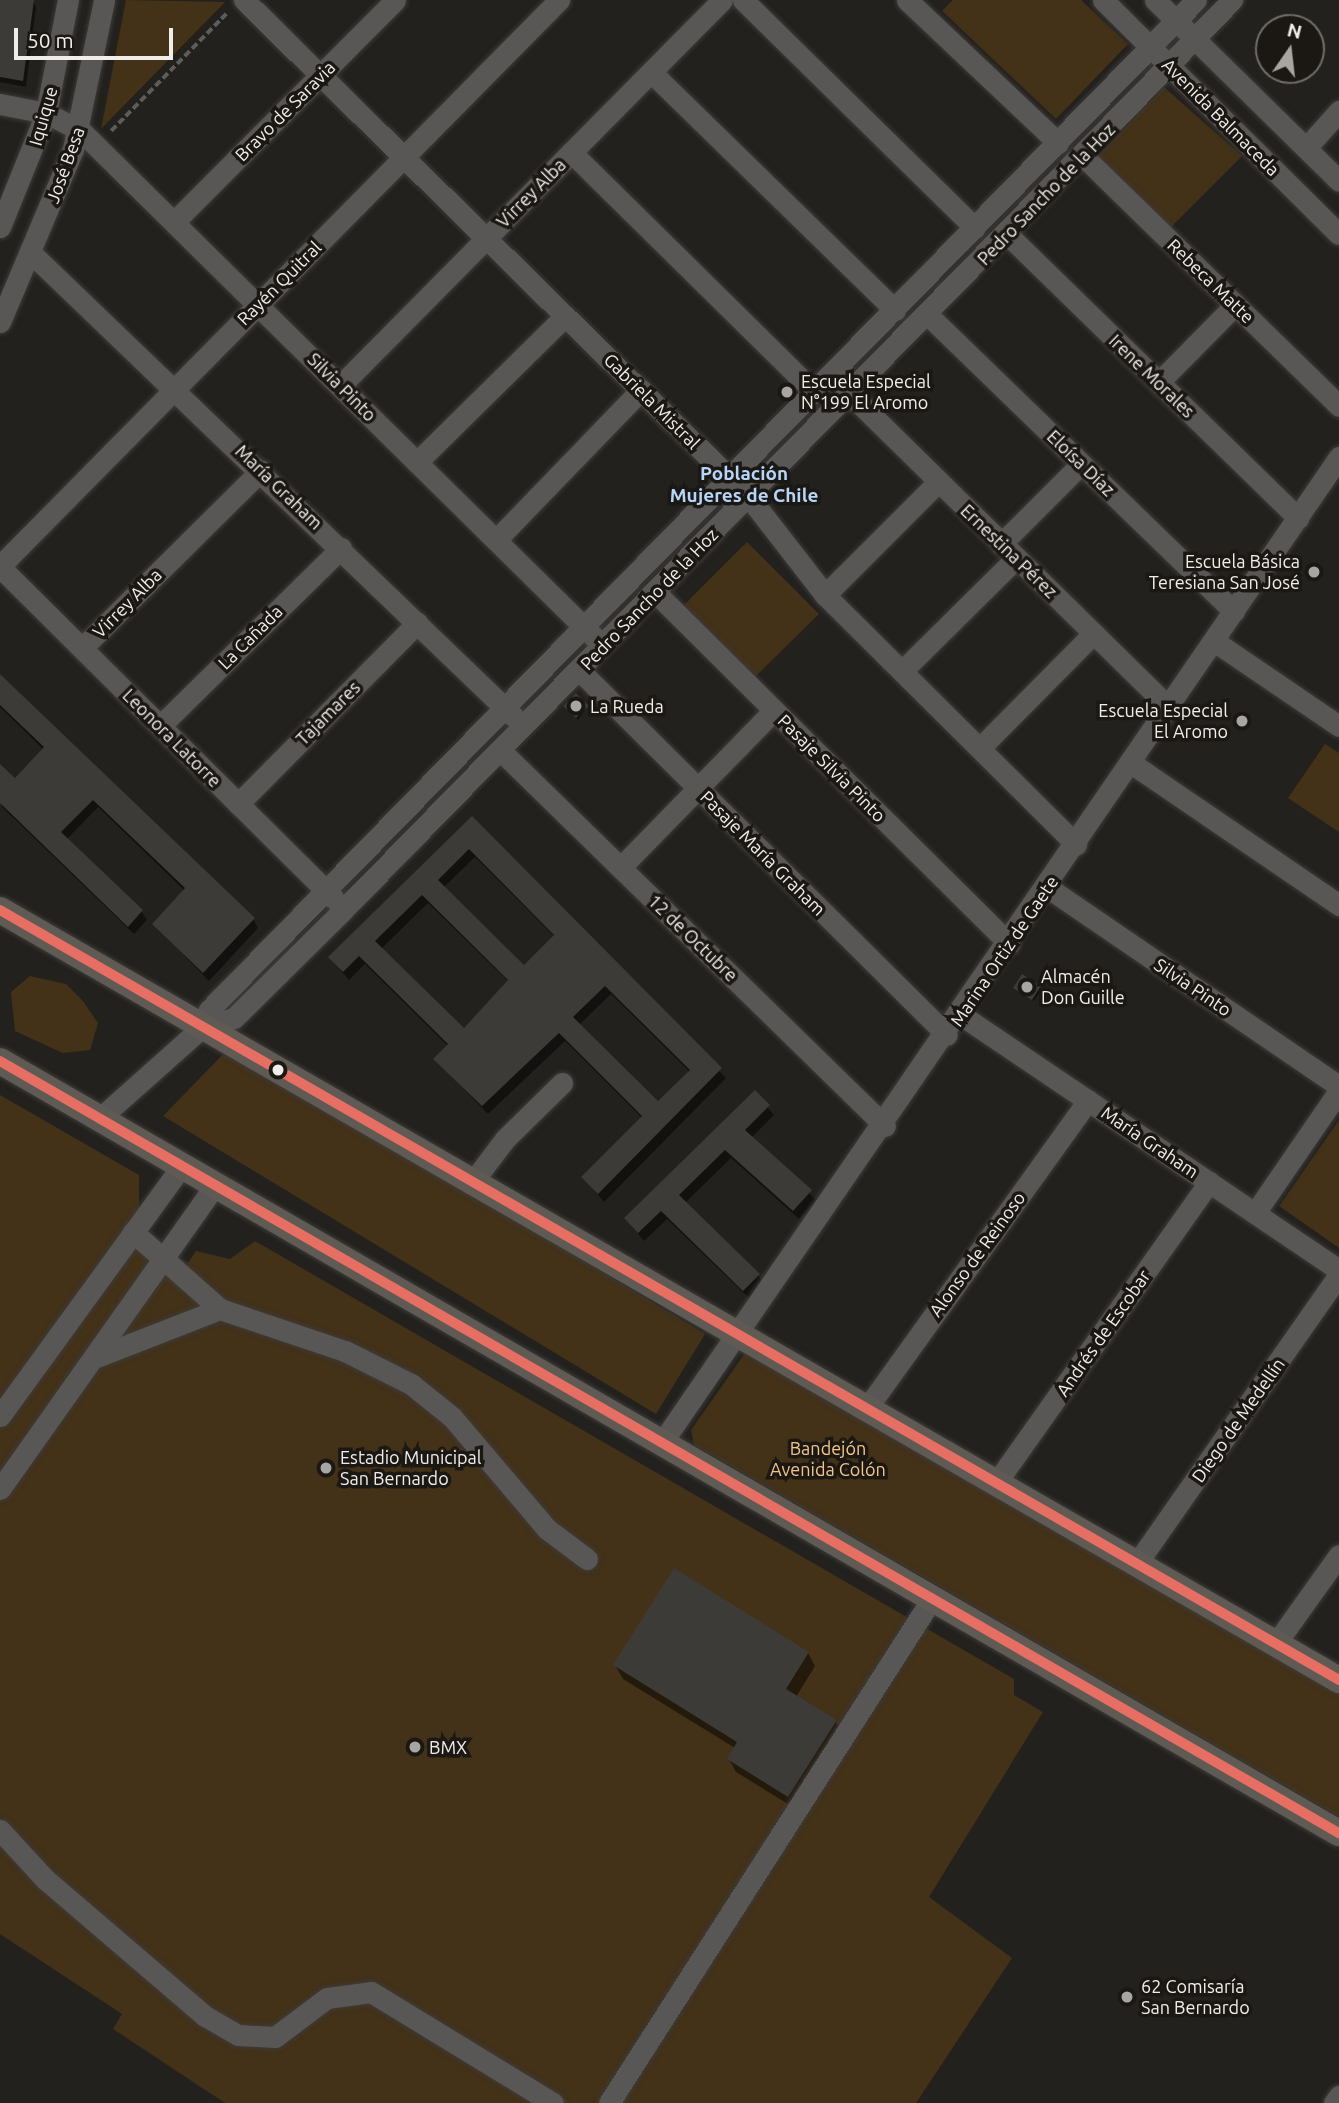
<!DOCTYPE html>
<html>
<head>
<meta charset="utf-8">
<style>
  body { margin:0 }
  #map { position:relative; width:1339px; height:2103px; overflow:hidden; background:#23211e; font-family:Ubuntu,sans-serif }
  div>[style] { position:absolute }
  .green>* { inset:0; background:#433118 }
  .shadow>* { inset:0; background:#0007 }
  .building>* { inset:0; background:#3c3b38 }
  .path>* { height:3.5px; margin-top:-1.75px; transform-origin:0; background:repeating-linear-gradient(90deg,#5d5c5a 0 7px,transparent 0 10.5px) }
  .roads { filter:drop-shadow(0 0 2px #3d3b39) drop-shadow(0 0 2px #3d3b39) }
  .minor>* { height:21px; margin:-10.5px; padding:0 10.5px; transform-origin:10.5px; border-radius:10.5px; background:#595756 }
  .major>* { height:26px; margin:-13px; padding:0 13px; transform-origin:13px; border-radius:13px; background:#5f5b54 }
  .bus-1>* { height:10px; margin:-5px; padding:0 5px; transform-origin:5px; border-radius:5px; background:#e76e63 }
  .dots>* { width:19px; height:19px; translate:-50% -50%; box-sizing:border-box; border:4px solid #1b1814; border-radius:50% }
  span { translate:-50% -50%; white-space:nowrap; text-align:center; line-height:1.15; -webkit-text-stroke:7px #1b1814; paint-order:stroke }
  .street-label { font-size:18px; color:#f0edeb }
  .poi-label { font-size:18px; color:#f0edeb }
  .left { translate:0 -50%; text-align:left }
  .right { translate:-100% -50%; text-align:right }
  .park-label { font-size:18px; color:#f3c58a }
  .neighbourhood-label { font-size:19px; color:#b7d5f9; font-weight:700 }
  .north { position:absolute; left:1255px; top:14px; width:70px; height:70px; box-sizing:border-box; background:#1b1814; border:2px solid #706d6a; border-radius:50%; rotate:14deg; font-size:19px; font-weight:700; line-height:28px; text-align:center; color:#f0edeb }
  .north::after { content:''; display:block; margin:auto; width:24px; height:32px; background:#a8a6a3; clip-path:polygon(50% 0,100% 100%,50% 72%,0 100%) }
  .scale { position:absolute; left:14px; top:28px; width:159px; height:32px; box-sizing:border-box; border:4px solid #f0edeb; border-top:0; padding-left:9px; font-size:21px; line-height:24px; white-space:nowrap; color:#f0edeb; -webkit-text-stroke:5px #1b1814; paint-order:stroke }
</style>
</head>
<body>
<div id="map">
  <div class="green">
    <i style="clip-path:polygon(126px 0,225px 2px,101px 129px)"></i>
    <i style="clip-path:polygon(953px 0,1081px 0,1128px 44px,1056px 119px,942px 11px)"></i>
    <i style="clip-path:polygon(1164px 87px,1242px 156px,1171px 227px,1098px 156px)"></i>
    <i style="clip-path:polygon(747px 542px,819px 614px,755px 677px,684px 605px)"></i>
    <i style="clip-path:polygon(1325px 744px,1339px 753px,1339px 832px,1288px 798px)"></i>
    <i style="clip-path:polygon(30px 976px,66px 984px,83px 1001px,98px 1023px,90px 1050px,63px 1053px,15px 1031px,11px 992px)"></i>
    <i style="clip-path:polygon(229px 1048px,705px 1334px,656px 1414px,163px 1116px)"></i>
    <i style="clip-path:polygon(0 1095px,139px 1175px,139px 1224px,187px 1264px,196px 1251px,230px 1259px,255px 1241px,1014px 1679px,1014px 1695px,1043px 1712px,929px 1897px,1012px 1958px,916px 2103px,225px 2103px,113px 2029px,122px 2014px,0 1934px)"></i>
    <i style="clip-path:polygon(1339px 1120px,1339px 1248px,1279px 1206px)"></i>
    <i style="clip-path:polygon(745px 1353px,1339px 1692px,1339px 1817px,694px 1445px,691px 1430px)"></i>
  </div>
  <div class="shadow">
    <i style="clip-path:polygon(0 0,33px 1px,36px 7px,26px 87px,0 82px)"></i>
    <i style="clip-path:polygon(0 674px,253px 919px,258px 928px,209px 981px,154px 924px,185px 891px,98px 807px,67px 839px,142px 912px,147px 920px,134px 934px,2px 807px,0 766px,15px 780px,44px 750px,0 707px)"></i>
    <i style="clip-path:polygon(587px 707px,578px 720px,567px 708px)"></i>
    <i style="clip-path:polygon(evenodd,472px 819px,726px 1078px,604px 1202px,584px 1177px,643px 1119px,565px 1041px,488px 1114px,435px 1059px,448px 1046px,365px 964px,349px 980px,330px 958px,472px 819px,475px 857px,555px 937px,524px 967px,443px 888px,475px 857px,472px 819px,428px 903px,509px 982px,464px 1031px,381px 949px,428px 903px,472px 819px,611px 994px,690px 1072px,658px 1104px,579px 1025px,611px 994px)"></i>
    <i style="clip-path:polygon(1015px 988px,1039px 988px,1041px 990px,1034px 1001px)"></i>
    <i style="clip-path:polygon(755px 1093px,774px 1115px,751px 1138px,816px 1200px,799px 1219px,731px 1158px,685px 1203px,758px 1275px,764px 1284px,749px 1298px,667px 1219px,644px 1241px,626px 1219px)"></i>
    <i style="clip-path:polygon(808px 1653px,815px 1666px,796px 1697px,835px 1721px,843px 1735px,796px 1809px,736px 1772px,729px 1759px,735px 1748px,623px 1679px,615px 1665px)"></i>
  </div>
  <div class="building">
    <i style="clip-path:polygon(0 0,34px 0,23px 81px,0 77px)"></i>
    <i style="clip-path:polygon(0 674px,255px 918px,203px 973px,152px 924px,185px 888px,93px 800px,61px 832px,143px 910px,128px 927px,0 803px,0 764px,15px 778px,44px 747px,0 705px)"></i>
    <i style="clip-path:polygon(576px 693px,589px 706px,576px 718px,563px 706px)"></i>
    <i style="clip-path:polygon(evenodd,472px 816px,722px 1068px,598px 1194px,581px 1177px,642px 1116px,559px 1033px,482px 1106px,433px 1059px,448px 1044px,359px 956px,343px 972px,328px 957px,472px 816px,469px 849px,554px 935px,524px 965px,438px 880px,469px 849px,472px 816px,422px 895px,508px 980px,464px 1028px,375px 941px,422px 895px,472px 816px,605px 986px,690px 1070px,658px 1101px,573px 1017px,605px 986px)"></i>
    <i style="clip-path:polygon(1022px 974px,1041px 986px,1032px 1000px,1013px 988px)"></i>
    <i style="clip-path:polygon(755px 1090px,770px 1105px,745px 1130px,812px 1190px,793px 1211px,725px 1150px,679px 1195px,760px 1274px,743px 1291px,661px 1211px,638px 1233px,624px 1218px)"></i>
    <i style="clip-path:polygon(674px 1568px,809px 1652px,786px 1689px,837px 1720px,788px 1797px,727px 1759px,737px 1742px,613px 1665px)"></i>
  </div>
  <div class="path">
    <i style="left:111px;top:131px;width:167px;rotate:-45.5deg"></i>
  </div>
  <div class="roads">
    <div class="minor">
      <i style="left:244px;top:0;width:709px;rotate:44.54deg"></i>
      <i style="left:749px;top:497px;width:124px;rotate:52.2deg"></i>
      <i style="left:825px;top:595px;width:354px;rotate:44.8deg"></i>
      <i style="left:743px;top:0;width:325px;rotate:44.5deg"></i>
      <i style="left:907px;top:0;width:208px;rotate:43.4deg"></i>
      <i style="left:1103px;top:0;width:332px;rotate:44.8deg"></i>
      <i style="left:1155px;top:0;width:258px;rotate:44.5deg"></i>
      <i style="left:651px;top:72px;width:341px;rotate:44.3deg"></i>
      <i style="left:0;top:104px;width:47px;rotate:11.1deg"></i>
      <i style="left:46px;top:113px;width:38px;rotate:27deg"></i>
      <i style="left:80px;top:130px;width:722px;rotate:44.61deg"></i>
      <i style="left:1306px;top:148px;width:50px;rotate:-48.3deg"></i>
      <i style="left:571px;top:152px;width:342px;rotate:44.6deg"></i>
      <i style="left:1083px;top:156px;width:358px;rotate:44.3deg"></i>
      <i style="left:174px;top:222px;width:313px;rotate:-45.1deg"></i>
      <i style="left:0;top:227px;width:123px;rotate:-68deg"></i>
      <i style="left:46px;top:113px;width:115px;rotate:-79deg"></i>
      <i style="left:1007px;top:234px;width:407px;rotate:44.3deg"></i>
      <i style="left:30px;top:252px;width:670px;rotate:43.85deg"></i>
      <i style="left:928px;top:315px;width:426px;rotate:44.1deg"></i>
      <i style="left:0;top:322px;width:188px;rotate:-67.1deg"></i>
      <i style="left:73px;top:149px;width:152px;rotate:-78.2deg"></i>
      <i style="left:1159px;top:382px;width:108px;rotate:-45.4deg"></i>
      <i style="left:340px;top:386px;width:543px;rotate:-45.3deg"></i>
      <i style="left:850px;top:394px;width:448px;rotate:44.5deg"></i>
      <i style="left:417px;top:462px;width:208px;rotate:-44.6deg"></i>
      <i style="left:496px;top:540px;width:209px;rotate:-46deg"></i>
      <i style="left:1001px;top:544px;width:113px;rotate:-45deg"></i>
      <i style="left:0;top:566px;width:796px;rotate:-45.36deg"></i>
      <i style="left:0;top:567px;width:470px;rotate:44.8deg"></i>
      <i style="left:655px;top:592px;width:499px;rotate:44.8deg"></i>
      <i style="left:825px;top:595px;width:160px;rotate:-45deg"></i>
      <i style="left:1214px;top:641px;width:151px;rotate:34.2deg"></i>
      <i style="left:82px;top:648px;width:252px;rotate:-44.8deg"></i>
      <i style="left:579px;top:670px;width:518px;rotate:44.77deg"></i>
      <i style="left:902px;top:671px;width:161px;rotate:-44.7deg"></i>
      <i style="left:160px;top:726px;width:254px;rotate:-44.5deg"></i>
      <i style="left:980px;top:748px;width:161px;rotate:-45.3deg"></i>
      <i style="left:500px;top:750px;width:538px;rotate:44.32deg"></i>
      <i style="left:1131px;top:763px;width:252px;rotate:34.3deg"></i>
      <i style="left:238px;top:804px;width:255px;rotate:-45.3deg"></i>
      <i style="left:621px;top:867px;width:219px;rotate:-45.7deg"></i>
      <i style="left:1047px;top:887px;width:353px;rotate:34.3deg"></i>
      <i style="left:961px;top:1015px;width:456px;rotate:34deg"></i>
      <i style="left:201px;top:1028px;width:34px;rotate:-17deg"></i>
      <i style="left:234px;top:1018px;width:155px;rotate:-44.7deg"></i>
      <i style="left:344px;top:909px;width:1271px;rotate:-45.67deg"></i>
      <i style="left:99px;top:1119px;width:137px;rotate:-41.7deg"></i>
      <i style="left:201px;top:1028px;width:20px;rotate:-66deg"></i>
      <i style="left:209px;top:1010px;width:1412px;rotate:-45.66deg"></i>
      <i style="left:471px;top:1184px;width:56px;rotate:-52.9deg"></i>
      <i style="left:505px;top:1139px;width:80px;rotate:-44.5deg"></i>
      <i style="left:1255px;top:1213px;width:148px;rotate:-55.5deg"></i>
      <i style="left:133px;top:1232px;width:116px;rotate:41.5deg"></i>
      <i style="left:220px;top:1309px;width:132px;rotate:18.6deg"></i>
      <i style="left:345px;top:1351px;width:74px;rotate:26.6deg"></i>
      <i style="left:411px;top:1384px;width:53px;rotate:38.8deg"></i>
      <i style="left:452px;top:1417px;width:147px;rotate:49.7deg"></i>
      <i style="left:547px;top:1529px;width:50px;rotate:36.9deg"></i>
      <i style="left:94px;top:1358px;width:135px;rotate:-21.3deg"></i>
      <i style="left:867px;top:1408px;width:379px;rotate:-54.3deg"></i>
      <i style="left:0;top:1416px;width:308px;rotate:-54deg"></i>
      <i style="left:663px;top:1441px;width:1194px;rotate:-55.51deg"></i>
      <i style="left:996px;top:1483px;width:369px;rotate:-54.7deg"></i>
      <i style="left:0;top:1489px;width:370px;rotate:-54.7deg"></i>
      <i style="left:1137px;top:1563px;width:352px;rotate:-55deg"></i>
      <i style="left:1276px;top:1643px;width:108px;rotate:-54.4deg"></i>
      <i style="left:0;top:1830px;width:67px;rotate:47.4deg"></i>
      <i style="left:45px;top:1879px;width:211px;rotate:40.6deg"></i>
      <i style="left:205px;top:2016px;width:38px;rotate:30deg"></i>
      <i style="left:238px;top:2035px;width:37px;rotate:3deg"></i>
      <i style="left:275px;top:2037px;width:65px;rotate:-36.9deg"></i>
      <i style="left:327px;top:1998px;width:44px;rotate:-7.8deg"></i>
      <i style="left:371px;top:1992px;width:213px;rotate:31.4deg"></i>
      <i style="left:609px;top:2103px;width:601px;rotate:-57.37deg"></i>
      <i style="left:1334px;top:2103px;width:9px;rotate:-54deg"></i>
    </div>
    <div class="major">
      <i style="left:0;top:910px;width:1545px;rotate:29.9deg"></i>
      <i style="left:0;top:1061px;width:1546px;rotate:29.97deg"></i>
    </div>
  </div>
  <div class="bus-1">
    <i style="left:0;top:910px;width:1545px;rotate:29.9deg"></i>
    <i style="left:0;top:1061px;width:1546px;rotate:29.97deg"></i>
  </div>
  <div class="dots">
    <i style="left:787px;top:392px;background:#a8a6a3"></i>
    <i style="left:1314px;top:572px;background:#a8a6a3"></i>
    <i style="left:576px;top:706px;background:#a8a6a3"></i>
    <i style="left:1242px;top:721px;background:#a8a6a3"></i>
    <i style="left:1027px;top:987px;background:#a8a6a3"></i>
    <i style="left:278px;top:1070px;background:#f0edeb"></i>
    <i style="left:326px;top:1468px;background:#a8a6a3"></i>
    <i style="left:415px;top:1747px;background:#a8a6a3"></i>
    <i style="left:1127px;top:1997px;background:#a8a6a3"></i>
  </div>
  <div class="street-label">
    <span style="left:285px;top:111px;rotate:-45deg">Bravo de Saravia</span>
    <span style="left:43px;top:116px;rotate:-74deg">Iquique</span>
    <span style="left:1221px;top:117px;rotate:45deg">Avenida Balmaceda</span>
    <span style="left:65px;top:165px;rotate:-70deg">José Besa</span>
    <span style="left:531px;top:193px;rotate:-45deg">Virrey Alba</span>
    <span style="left:1046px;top:194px;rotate:-46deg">Pedro Sancho de la Hoz</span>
    <span style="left:1211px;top:281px;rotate:44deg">Rebeca Matte</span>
    <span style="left:279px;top:283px;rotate:-45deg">Rayén Quitral</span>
    <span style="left:1152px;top:376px;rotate:44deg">Irene Morales</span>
    <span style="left:342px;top:387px;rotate:45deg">Silvia Pinto</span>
    <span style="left:652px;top:401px;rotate:45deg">Gabriela Mistral</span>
    <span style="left:1081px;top:463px;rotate:44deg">Eloísa Díaz</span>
    <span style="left:279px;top:487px;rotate:44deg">María Graham</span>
    <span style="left:1009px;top:551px;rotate:44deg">Ernestina Pérez</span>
    <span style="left:649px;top:599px;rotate:-46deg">Pedro Sancho de la Hoz</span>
    <span style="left:127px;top:603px;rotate:-45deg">Virrey Alba</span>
    <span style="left:250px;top:637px;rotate:-45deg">La Cañada</span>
    <span style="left:328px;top:713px;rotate:-45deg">Tajamares</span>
    <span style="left:172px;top:738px;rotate:45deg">Leonora Latorre</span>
    <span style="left:832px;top:768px;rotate:45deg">Pasaje Silvia Pinto</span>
    <span style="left:763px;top:853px;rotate:45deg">Pasaje María Graham</span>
    <span style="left:693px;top:938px;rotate:44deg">12 de Octubre</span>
    <span style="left:1004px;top:951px;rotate:-56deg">Marina Ortiz de Gaete</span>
    <span style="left:1193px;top:987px;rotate:34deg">Silvia Pinto</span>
    <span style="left:1150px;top:1142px;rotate:34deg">María Graham</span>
    <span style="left:977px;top:1254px;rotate:-54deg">Alonso de Reinoso</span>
    <span style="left:1103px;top:1333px;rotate:-55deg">Andrés de Escobar</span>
    <span style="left:1238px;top:1420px;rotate:-55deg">Diego de Medellín</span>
  </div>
  <div class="poi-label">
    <span class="left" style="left:801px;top:392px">Escuela Especial<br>N°199 El Aromo</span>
    <span class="right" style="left:1300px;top:572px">Escuela Básica<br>Teresiana San José</span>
    <span class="left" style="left:590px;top:706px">La Rueda</span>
    <span class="right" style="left:1228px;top:721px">Escuela Especial<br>El Aromo</span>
    <span class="left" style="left:1041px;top:987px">Almacén<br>Don Guille</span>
    <span class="left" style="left:340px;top:1468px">Estadio Municipal<br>San Bernardo</span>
    <span class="left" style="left:429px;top:1747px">BMX</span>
    <span class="left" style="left:1141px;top:1997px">62 Comisaría<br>San Bernardo</span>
  </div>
  <div class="park-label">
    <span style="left:828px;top:1459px">Bandejón<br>Avenida Colón</span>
  </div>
  <div class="neighbourhood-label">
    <span style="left:744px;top:485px">Población<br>Mujeres de Chile</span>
  </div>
  <div class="north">N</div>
  <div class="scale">50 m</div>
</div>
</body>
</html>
